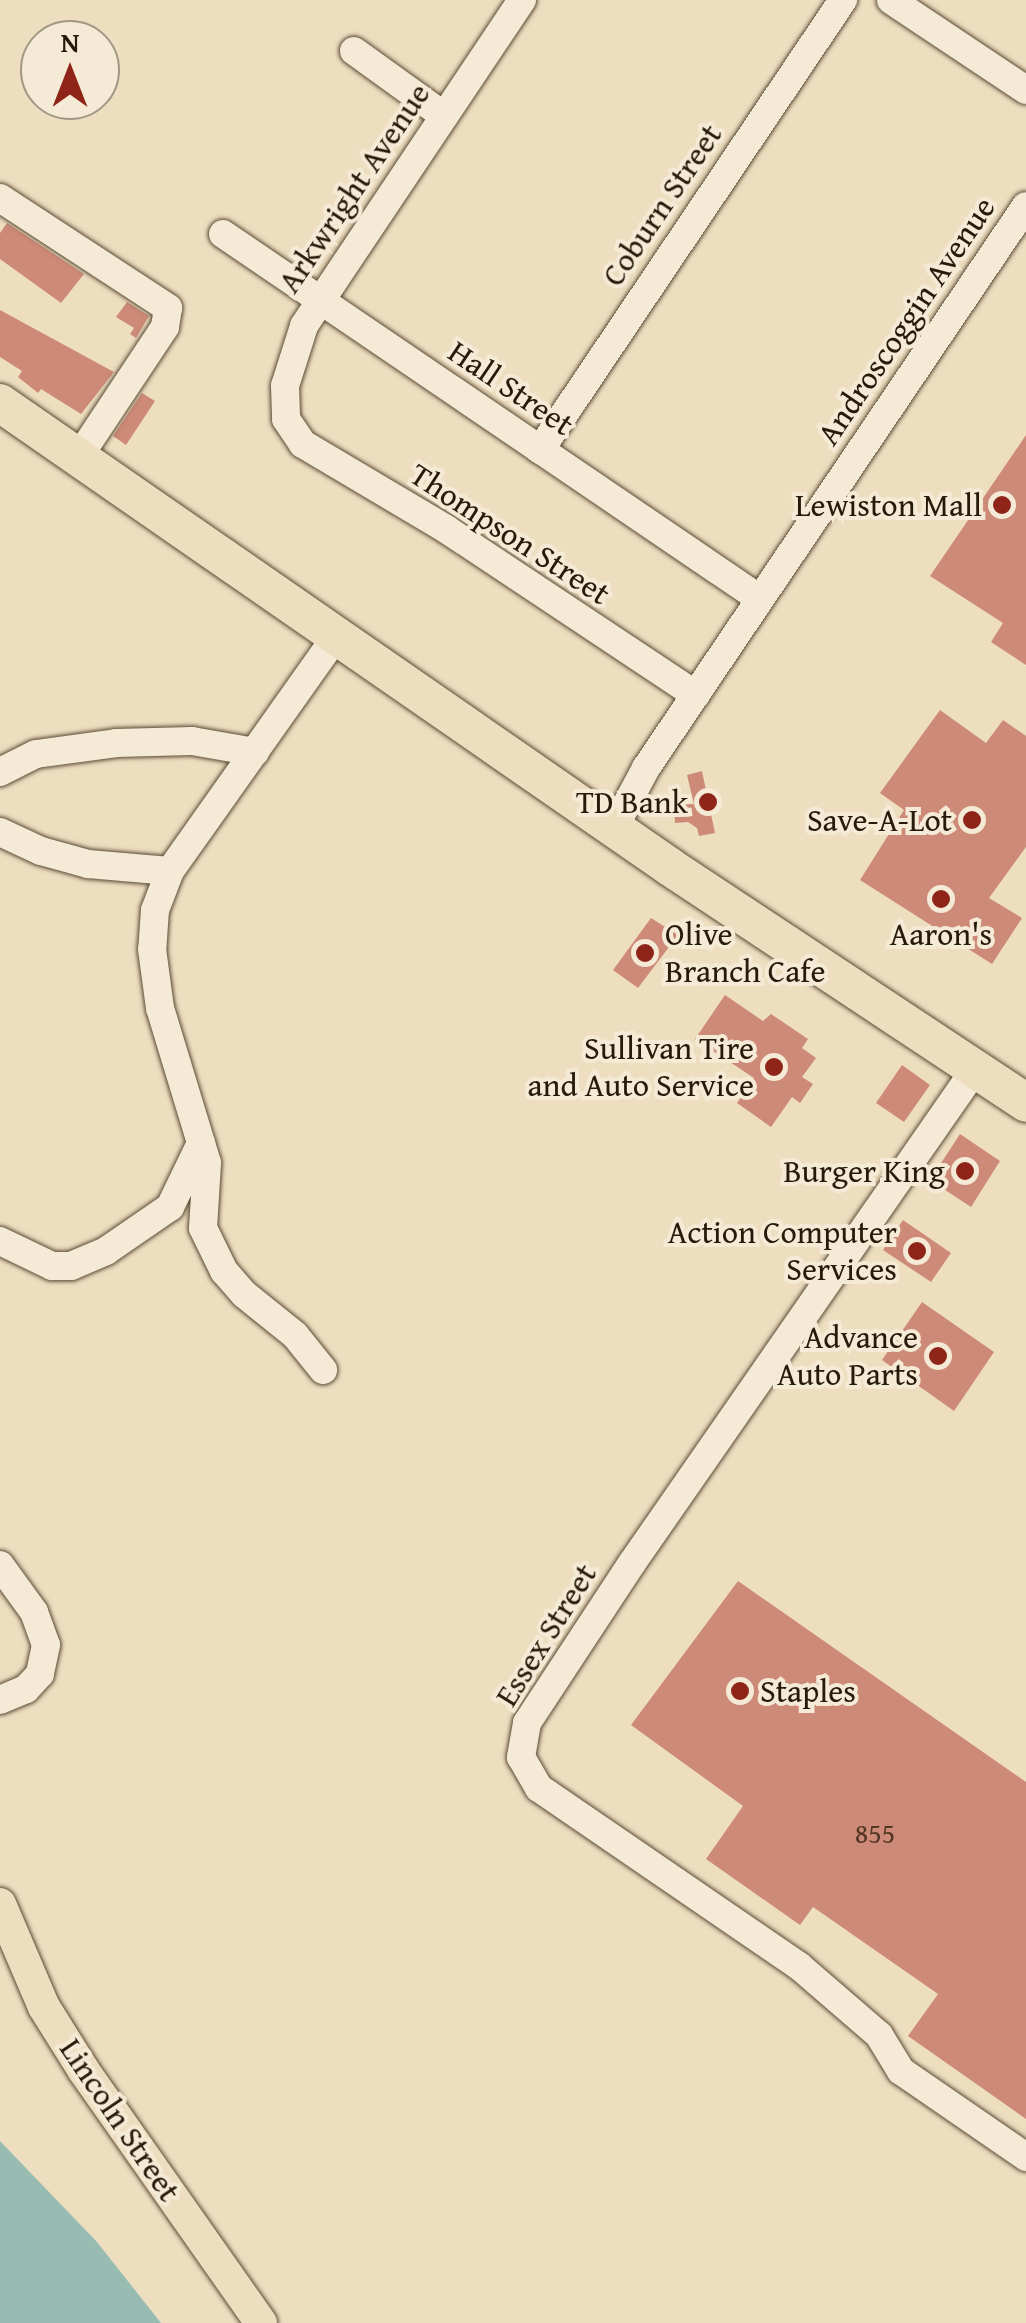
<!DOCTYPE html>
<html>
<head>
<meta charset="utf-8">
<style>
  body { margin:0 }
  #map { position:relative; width:1026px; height:2323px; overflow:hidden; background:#eedec0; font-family:"Gentium Book Plus",serif }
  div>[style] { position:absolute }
  .water>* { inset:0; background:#99bcb2 }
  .building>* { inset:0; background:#ce8a78 }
  .roads { filter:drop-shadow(0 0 2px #5a4b36) drop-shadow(0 0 2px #5a4b36) }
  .minor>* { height:28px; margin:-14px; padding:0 14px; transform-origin:14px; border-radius:14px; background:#f4ead6 }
  .major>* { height:32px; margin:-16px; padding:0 16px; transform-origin:16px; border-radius:16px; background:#eedec0 }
  .highway>* { height:38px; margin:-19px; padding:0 19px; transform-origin:19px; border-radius:19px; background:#eedec0 }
  .dots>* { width:28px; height:28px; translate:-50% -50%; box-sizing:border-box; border:5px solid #f4ead6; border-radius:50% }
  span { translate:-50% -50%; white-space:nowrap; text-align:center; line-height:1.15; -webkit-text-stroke:8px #f4ead6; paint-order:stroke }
  .number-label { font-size:28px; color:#523624 }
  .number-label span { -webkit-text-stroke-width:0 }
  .street-label { font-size:32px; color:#281a08 }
  .poi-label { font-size:32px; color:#281a08 }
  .right { translate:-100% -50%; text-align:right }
  .left { translate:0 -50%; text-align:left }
  .north { position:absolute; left:20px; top:20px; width:100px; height:100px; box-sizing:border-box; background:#f4ead6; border:2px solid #a29784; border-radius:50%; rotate:0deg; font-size:28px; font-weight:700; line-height:40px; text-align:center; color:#281a08 }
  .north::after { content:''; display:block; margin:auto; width:35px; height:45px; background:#8f2418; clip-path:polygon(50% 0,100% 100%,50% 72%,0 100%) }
</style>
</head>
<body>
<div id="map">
  <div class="water">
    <i style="clip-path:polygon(0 2141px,97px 2242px,161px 2323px,0 2323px)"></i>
  </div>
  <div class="building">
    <i style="clip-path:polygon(7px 223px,84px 274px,61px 303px,0 259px,0 233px)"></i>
    <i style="clip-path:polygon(127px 302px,149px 316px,136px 338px,130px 334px,134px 328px,116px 317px)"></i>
    <i style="clip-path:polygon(0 310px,114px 372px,81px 414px,41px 389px,38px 393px,18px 377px,22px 371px,0 357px)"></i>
    <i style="clip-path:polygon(142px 393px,155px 401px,126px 445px,113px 436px)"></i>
    <i style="clip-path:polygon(1026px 435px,1026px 665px,991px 642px,1003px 623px,930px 576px)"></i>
    <i style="clip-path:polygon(940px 710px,986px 743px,1003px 720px,1026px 736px,1026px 847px,989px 898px,1022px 918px,992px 964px,860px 880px,904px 810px,880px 793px)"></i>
    <i style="clip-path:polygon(702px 771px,715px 833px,699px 836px,697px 828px,688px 822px,675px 823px,674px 805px,694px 804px,687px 775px)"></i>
    <i style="clip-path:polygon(651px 918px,678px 935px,638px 988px,613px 970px)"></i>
    <i style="clip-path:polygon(725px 995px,763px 1021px,771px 1014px,808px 1039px,802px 1048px,816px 1058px,802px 1077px,813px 1084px,800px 1103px,792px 1097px,771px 1127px,737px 1103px,754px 1078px,695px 1039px)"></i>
    <i style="clip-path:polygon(902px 1065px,930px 1085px,904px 1122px,876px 1103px)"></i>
    <i style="clip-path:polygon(960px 1134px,1000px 1161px,971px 1207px,930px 1180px)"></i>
    <i style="clip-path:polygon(903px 1220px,951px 1253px,931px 1282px,883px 1250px)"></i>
    <i style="clip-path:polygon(922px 1302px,994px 1352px,954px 1411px,882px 1360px)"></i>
    <i style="clip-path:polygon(738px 1581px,1026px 1782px,1026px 2119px,908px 2036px,938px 1994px,813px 1907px,800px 1925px,706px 1859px,743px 1806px,631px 1725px)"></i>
  </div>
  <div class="roads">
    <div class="minor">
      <i style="left:522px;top:0;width:392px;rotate:123.8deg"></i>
      <i style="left:304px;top:326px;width:63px;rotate:107.6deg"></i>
      <i style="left:285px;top:386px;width:33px;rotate:88deg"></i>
      <i style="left:286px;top:419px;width:30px;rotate:56deg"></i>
      <i style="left:303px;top:444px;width:166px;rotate:30.7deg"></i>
      <i style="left:446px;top:529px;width:300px;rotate:33.6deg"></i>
      <i style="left:891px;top:0;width:162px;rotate:33.7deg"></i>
      <i style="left:354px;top:51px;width:111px;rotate:35.8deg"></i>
      <i style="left:0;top:198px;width:201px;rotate:33.2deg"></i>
      <i style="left:168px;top:308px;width:19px;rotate:99deg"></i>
      <i style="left:165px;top:327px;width:157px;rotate:123.6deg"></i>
      <i style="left:223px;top:234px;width:649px;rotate:34.2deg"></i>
      <i style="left:540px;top:450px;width:543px;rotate:-56.05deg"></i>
      <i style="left:0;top:772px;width:40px;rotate:-26.6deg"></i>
      <i style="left:36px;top:754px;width:81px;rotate:-7.8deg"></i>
      <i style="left:116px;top:743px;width:76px;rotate:-1.5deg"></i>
      <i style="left:192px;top:741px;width:64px;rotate:9.9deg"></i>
      <i style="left:614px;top:828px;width:68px;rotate:-61.9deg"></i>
      <i style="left:646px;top:768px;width:678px;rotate:-55.94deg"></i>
      <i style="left:0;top:832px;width:45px;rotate:24.9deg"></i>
      <i style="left:41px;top:851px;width:49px;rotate:15.5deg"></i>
      <i style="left:88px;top:864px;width:82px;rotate:4.9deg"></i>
      <i style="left:170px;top:871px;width:289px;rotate:-54.7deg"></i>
      <i style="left:170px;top:871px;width:42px;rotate:111deg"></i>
      <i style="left:155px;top:910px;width:39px;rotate:94deg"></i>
      <i style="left:152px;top:949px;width:60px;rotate:82.3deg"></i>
      <i style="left:160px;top:1008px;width:162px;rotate:73.1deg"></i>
      <i style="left:207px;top:1163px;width:65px;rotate:93.5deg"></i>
      <i style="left:203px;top:1228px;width:48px;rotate:64deg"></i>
      <i style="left:224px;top:1271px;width:30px;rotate:49deg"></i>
      <i style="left:244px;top:1294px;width:65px;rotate:38.8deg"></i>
      <i style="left:295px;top:1335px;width:45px;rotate:51.3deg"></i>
      <i style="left:976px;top:1068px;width:603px;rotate:124.8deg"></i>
      <i style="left:632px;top:1563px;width:191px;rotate:123.3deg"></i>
      <i style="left:527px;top:1723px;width:35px;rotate:100deg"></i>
      <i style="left:521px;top:1757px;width:36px;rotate:60deg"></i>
      <i style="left:539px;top:1788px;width:315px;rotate:34.4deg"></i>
      <i style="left:799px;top:1966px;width:106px;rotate:40.8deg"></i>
      <i style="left:879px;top:2035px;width:42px;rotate:58.6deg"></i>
      <i style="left:901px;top:2071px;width:152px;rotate:34.5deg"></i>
      <i style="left:0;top:1241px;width:58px;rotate:25.7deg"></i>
      <i style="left:52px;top:1266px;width:19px"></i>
      <i style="left:71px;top:1266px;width:38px;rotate:-23deg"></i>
      <i style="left:106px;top:1251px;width:78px;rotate:-34.5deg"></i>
      <i style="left:170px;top:1207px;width:71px;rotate:-64.2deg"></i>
      <i style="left:0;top:1565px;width:58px;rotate:54.1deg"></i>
      <i style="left:34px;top:1612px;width:35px;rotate:70deg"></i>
      <i style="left:46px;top:1645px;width:30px;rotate:102deg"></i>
      <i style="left:40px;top:1674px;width:21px;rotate:133deg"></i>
      <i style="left:26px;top:1689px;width:28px;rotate:157deg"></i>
    </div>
    <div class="major">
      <i style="left:0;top:1904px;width:112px;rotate:66.9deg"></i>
      <i style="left:44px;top:2007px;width:75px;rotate:58deg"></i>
      <i style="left:84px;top:2071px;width:308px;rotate:54.9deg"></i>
    </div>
    <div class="highway">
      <i style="left:0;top:403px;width:815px;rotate:34.7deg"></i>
      <i style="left:670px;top:867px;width:427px;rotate:33.5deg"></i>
    </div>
  </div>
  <div class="dots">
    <i style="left:1002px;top:505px;background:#8f2418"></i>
    <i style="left:708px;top:802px;background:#8f2418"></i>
    <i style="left:972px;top:820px;background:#8f2418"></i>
    <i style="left:941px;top:899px;background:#8f2418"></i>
    <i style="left:645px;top:953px;background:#8f2418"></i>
    <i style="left:774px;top:1067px;background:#8f2418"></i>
    <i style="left:965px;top:1171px;background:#8f2418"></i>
    <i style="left:917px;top:1251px;background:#8f2418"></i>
    <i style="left:938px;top:1356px;background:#8f2418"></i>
    <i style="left:740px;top:1691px;background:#8f2418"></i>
  </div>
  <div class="number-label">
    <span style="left:875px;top:1833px">855</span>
  </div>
  <div class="street-label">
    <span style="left:354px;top:188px;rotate:-56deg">Arkwright Avenue</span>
    <span style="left:662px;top:205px;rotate:-56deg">Coburn Street</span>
    <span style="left:906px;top:321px;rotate:-56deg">Androscoggin Avenue</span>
    <span style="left:511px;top:388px;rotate:34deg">Hall Street</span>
    <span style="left:510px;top:534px;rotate:33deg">Thompson Street</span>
    <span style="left:546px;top:1635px;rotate:-58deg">Essex Street</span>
    <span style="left:120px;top:2120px;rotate:56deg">Lincoln Street</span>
  </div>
  <div class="poi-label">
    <span class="right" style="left:982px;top:505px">Lewiston Mall</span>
    <span class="right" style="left:688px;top:802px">TD Bank</span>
    <span class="right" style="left:952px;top:820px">Save-A-Lot</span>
    <span style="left:941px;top:934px">Aaron's</span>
    <span class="left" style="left:665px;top:953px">Olive<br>Branch Cafe</span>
    <span class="right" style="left:754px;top:1067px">Sullivan Tire<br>and Auto Service</span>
    <span class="right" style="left:945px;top:1171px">Burger King</span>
    <span class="right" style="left:897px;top:1251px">Action Computer<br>Services</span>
    <span class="right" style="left:918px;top:1356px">Advance<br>Auto Parts</span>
    <span class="left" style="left:760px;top:1691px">Staples</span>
  </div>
  <div class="north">N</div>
</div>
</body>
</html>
